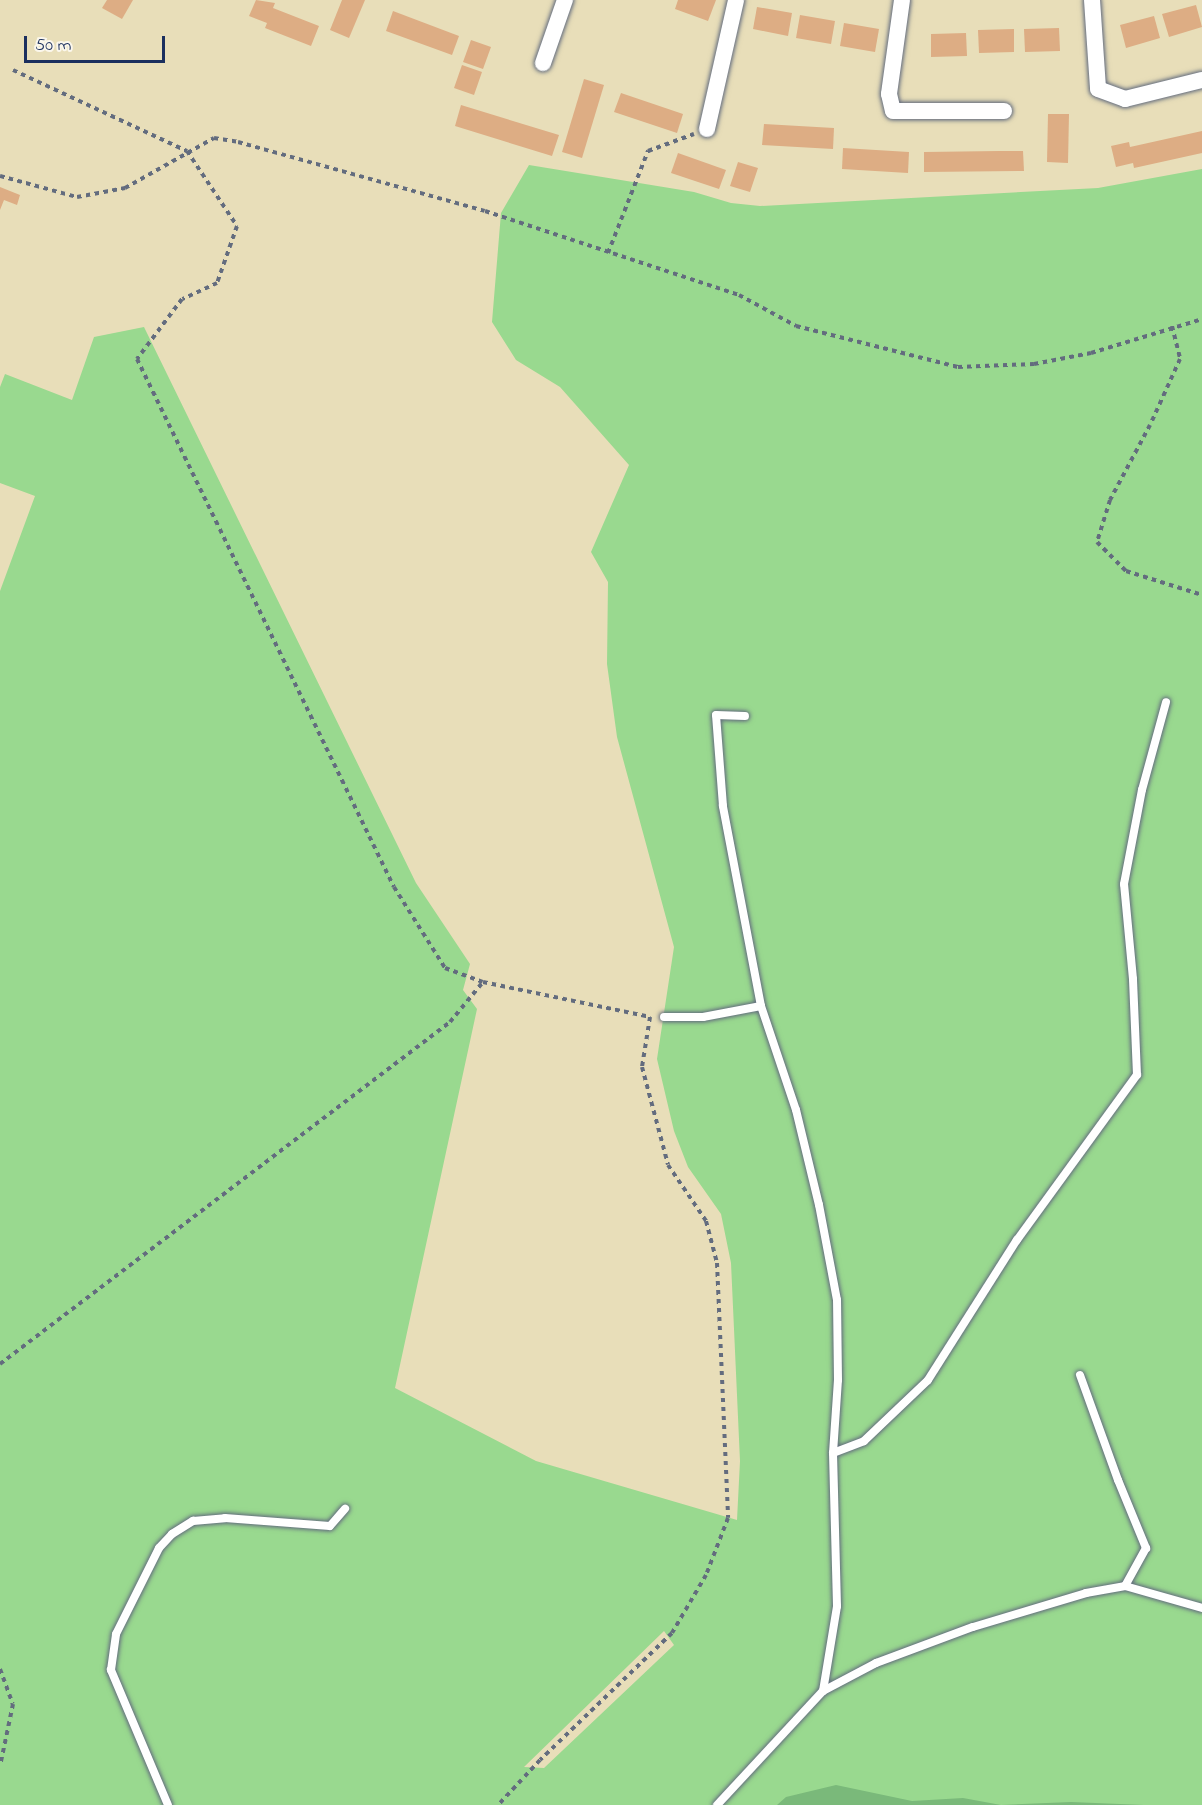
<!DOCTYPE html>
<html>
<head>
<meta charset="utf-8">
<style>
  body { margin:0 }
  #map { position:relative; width:1202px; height:1805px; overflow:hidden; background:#e8deb9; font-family:"Indie Flower",sans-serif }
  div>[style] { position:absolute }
  .green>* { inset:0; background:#99d98f }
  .forest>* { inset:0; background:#7ab97a }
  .building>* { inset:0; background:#ddad84 }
  .path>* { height:4px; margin-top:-2px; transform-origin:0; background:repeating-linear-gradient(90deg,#636c7e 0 4.5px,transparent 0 9px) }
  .roads { filter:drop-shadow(0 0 2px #636c7e) drop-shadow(0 0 2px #636c7e) }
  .service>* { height:8px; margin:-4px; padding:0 4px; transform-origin:4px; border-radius:4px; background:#fff }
  .minor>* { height:16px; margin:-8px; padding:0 8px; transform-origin:8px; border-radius:8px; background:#fff }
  span { translate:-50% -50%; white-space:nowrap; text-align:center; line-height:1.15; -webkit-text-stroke:4.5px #fbf7ec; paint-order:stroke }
  .scale { position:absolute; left:24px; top:36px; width:141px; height:27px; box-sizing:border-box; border:3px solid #1b2f5e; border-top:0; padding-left:8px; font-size:18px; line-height:21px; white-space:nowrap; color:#1b2f5e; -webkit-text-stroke:4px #fbf7ec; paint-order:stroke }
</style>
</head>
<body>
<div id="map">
  <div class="green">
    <i style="clip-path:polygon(evenodd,529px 165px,694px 192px,731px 203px,760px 206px,1098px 188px,1202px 169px,1202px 1805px,0 1805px,0 591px,35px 496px,0 483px,0 387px,5px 374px,72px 400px,94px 337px,144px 327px,416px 883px,470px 964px,463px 990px,477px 1009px,395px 1388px,536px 1461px,737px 1520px,740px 1461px,731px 1263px,721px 1214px,688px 1167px,674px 1131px,657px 1059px,674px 947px,617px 737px,607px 664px,608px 582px,591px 552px,629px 465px,560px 387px,516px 360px,492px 322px,501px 213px,529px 165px,664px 1631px,674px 1645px,544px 1768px,524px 1767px,664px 1631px)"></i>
  </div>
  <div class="forest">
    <i style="clip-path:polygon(836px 1785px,912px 1801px,963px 1798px,1001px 1805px,1071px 1802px,1144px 1805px,777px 1805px,786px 1797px)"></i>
  </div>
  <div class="building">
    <i style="clip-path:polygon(107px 0,133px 0,122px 19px,102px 8px)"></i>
    <i style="clip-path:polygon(256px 0,275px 3px,273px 8px,319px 26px,311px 46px,265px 28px,267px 23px,249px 16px)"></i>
    <i style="clip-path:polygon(342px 0,365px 0,349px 38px,330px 30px)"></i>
    <i style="clip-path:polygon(678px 0,716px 0,708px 21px,675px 9px)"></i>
    <i style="clip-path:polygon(1196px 5px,1202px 27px,1169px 37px,1162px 14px)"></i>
    <i style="clip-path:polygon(757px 7px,792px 13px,788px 36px,753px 29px)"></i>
    <i style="clip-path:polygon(393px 11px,459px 36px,452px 55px,386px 31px)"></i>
    <i style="clip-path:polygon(800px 15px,835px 21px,831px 44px,796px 38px)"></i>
    <i style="clip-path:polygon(1154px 16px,1160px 38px,1126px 48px,1120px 25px)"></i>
    <i style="clip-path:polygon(844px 23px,879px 29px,875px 52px,840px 46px)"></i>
    <i style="clip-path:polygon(1059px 28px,1060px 51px,1025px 52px,1024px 29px)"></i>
    <i style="clip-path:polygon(1014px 29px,1014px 52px,979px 53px,978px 30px)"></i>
    <i style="clip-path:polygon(966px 33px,967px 56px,931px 57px,931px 34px)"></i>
    <i style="clip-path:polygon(471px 40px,491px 47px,483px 69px,463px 62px)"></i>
    <i style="clip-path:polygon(462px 65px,482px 72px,474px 95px,454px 88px)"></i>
    <i style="clip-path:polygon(584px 79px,604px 85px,582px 158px,562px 152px)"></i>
    <i style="clip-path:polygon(621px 93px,683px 114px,677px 133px,614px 112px)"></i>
    <i style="clip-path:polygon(461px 105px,559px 135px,552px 156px,455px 126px)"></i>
    <i style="clip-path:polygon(1048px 114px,1069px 114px,1068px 163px,1047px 162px)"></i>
    <i style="clip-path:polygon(764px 124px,834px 128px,833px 149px,762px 145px)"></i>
    <i style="clip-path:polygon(1202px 131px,1202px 153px,1134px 168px,1133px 163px,1116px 167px,1111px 146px,1129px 142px,1130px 147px)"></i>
    <i style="clip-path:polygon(843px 148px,909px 152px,908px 173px,842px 169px)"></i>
    <i style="clip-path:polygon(999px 151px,1023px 151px,1024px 171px,924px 172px,924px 152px)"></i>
    <i style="clip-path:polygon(678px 153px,726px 170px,719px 189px,671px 173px)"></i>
    <i style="clip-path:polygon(738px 162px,758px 168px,750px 192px,730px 186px)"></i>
    <i style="clip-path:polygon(0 187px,20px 195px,17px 205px,4px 200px,0 210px)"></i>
  </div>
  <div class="path">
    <i style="left:13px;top:70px;width:192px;rotate:25deg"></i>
    <i style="left:187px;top:151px;width:90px;rotate:56.3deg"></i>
    <i style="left:237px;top:226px;width:60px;rotate:109.3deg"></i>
    <i style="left:217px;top:283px;width:38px;rotate:155deg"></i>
    <i style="left:182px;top:299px;width:75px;rotate:126.9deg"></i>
    <i style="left:137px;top:359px;width:587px;rotate:64.05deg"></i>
    <i style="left:394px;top:887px;width:96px;rotate:57.8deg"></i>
    <i style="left:445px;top:968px;width:40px;rotate:20.2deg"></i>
    <i style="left:483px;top:982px;width:171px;rotate:11.8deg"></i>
    <i style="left:650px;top:1017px;width:51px;rotate:99.1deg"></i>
    <i style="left:642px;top:1067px;width:101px;rotate:75.1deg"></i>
    <i style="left:668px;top:1165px;width:68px;rotate:55.8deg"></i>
    <i style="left:706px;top:1221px;width:43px;rotate:75.3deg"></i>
    <i style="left:717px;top:1263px;width:255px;rotate:87.5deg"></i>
    <i style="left:728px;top:1518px;width:61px;rotate:111.1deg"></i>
    <i style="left:706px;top:1575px;width:67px;rotate:120.4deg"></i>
    <i style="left:672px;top:1633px;width:183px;rotate:136.1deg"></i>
    <i style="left:540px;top:1760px;width:62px;rotate:133deg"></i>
    <i style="left:0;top:176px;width:80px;rotate:15.3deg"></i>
    <i style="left:77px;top:197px;width:49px;rotate:-10.6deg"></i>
    <i style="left:125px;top:188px;width:102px;rotate:-29.3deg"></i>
    <i style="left:214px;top:138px;width:24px;rotate:9deg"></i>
    <i style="left:238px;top:142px;width:256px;rotate:15.6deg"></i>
    <i style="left:485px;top:211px;width:268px;rotate:18.3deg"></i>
    <i style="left:739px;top:295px;width:65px;rotate:28.5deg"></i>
    <i style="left:796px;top:326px;width:167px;rotate:14.2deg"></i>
    <i style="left:958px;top:367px;width:76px;rotate:-2.3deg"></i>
    <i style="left:1034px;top:364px;width:58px;rotate:-10.9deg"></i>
    <i style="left:1091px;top:353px;width:116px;rotate:-17deg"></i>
    <i style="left:608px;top:253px;width:110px;rotate:-68.6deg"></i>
    <i style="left:648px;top:151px;width:49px;rotate:-20.3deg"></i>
    <i style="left:1172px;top:326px;width:34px;rotate:76deg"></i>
    <i style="left:1180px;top:359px;width:72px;rotate:114.4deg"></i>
    <i style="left:1150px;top:425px;width:85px;rotate:118.1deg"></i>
    <i style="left:1110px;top:500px;width:44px;rotate:107.2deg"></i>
    <i style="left:1097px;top:542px;width:41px;rotate:45deg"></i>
    <i style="left:1126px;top:571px;width:80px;rotate:17.5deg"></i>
    <i style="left:0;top:1364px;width:565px;rotate:-37.23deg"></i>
    <i style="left:450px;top:1022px;width:52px;rotate:-50.5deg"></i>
    <i style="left:0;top:1669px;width:37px;rotate:70deg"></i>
    <i style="left:13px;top:1704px;width:63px;rotate:101.8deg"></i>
  </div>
  <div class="roads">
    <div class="service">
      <i style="left:664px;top:1017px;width:39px"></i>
      <i style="left:703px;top:1017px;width:59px;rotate:-10.7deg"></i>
      <i style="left:1080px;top:1375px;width:112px;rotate:70.1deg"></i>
      <i style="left:1118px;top:1480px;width:74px;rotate:67.6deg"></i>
      <i style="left:1146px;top:1548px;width:43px;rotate:118.9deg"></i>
      <i style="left:833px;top:1453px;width:33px;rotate:-21deg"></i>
      <i style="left:864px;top:1441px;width:88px;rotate:-43.6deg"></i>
      <i style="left:928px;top:1380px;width:166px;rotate:-57.6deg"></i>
      <i style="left:1017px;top:1240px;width:204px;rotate:-54deg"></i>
      <i style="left:1137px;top:1075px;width:96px;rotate:-92.4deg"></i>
      <i style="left:1133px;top:979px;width:95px;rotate:-95.4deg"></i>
      <i style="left:1124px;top:884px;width:96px;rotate:-79.2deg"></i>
      <i style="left:1142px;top:790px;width:91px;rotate:-74.7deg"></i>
      <i style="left:823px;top:1691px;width:60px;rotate:-27.8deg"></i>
      <i style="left:876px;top:1663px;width:103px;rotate:-20.4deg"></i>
      <i style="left:973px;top:1627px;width:118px;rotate:-16.7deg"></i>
      <i style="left:1086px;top:1593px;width:40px;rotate:-10deg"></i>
      <i style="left:1125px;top:1586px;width:80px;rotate:15.9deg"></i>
      <i style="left:168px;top:1805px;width:147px;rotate:-112.9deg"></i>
      <i style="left:111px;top:1670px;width:36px;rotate:-82deg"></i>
      <i style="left:116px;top:1634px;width:96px;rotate:-63.4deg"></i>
      <i style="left:159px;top:1548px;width:19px;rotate:-47deg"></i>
      <i style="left:172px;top:1534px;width:25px;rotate:-32deg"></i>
      <i style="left:193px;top:1521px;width:32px;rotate:-5deg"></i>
      <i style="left:225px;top:1518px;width:105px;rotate:4.4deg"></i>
      <i style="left:330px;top:1526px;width:23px;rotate:-49deg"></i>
      <i style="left:717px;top:1805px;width:156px;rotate:-47.1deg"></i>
      <i style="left:823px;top:1691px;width:86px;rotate:-80.6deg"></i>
      <i style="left:837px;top:1606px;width:153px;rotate:-91.5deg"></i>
      <i style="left:833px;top:1453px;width:73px;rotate:-86.1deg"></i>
      <i style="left:838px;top:1380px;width:80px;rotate:-90.7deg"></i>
      <i style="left:837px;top:1300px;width:97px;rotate:-100.7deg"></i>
      <i style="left:819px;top:1205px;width:98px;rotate:-103.6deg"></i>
      <i style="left:796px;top:1110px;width:110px;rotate:-108.6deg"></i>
      <i style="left:761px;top:1006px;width:204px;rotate:-100.8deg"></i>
      <i style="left:723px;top:806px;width:91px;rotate:-94.4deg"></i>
      <i style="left:716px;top:715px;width:29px;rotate:2deg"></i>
    </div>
    <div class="minor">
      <i style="left:902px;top:0;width:95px;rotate:97.9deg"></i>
      <i style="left:889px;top:94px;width:17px;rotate:77deg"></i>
      <i style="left:893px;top:111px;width:111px"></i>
      <i style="left:1092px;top:0;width:89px;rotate:86.1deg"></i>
      <i style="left:1098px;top:89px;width:29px;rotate:20deg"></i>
      <i style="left:1125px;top:99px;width:79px;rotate:-13.9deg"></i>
      <i style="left:543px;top:63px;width:67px;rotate:-70.8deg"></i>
      <i style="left:707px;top:129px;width:132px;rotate:-77.3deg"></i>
    </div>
  </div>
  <div class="scale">50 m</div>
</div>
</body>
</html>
